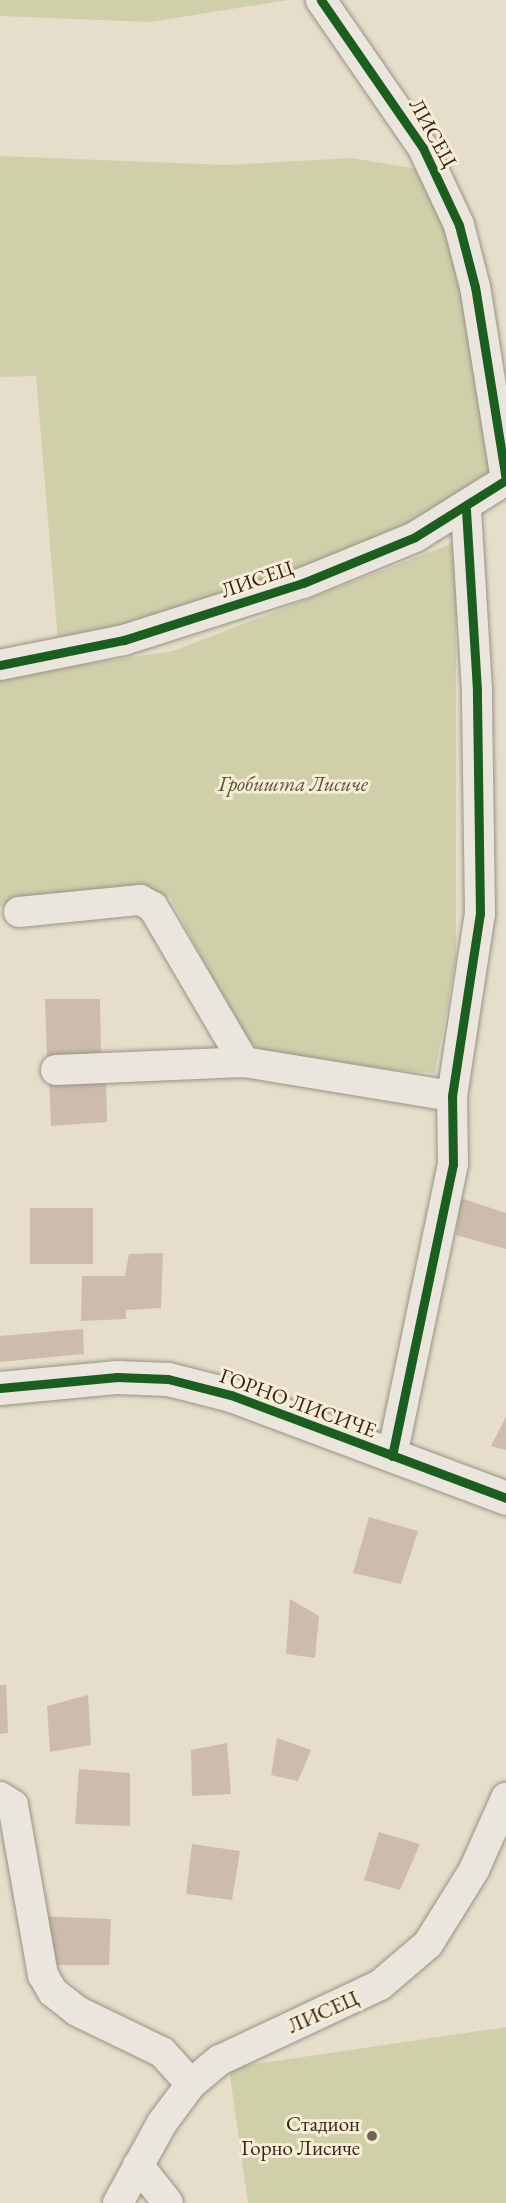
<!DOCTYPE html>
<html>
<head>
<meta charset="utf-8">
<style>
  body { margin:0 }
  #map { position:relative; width:506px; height:2203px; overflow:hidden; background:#e6deca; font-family:"EB Garamond",serif }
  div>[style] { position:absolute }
  .green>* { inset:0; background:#cfcfaa }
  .building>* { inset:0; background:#cdbcad }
  .roads { filter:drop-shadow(0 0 2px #999286) drop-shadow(0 0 2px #999286) }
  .minor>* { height:30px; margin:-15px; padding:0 15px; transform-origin:15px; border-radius:15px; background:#eae6dd }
  .tertiary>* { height:33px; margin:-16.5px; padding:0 16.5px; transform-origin:16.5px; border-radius:16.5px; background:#eae6dd }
  .cycleway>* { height:9px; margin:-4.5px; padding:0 4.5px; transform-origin:4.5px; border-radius:4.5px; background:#1b5e20 }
  .dots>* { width:16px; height:16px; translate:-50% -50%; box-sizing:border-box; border:3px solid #f6edd5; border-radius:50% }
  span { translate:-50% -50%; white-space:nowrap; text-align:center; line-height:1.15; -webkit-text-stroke:6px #f6edd5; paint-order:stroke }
  .street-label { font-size:21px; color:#36221a }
  .park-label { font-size:21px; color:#5e523d; font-style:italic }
  .poi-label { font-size:21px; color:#36221a }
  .right { translate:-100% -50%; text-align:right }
</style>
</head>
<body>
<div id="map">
  <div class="green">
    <i style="clip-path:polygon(0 0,288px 0,150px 22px,0 16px)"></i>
    <i style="clip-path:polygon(0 156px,226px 165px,351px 158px,435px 172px,506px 480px,303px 583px,59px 653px,36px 376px,0 377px)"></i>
    <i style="clip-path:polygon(456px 542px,456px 958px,435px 1073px,275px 1060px,243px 1037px,170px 897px,110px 891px,0 907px,0 677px,173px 651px)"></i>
    <i style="clip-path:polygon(506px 2027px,506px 2203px,248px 2203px,229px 2068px)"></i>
  </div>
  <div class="building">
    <i style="clip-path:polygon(45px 999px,100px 999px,101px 1055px,47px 1056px)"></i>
    <i style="clip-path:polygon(106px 1075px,107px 1122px,51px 1126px,49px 1077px)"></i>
    <i style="clip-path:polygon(461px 1198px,506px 1213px,506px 1249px,456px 1235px)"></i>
    <i style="clip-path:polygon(30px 1208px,93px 1208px,93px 1264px,30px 1264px)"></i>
    <i style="clip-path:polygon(163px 1253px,161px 1308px,126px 1310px,126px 1319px,81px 1321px,82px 1276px,125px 1276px,129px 1254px)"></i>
    <i style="clip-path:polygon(83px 1329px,84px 1354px,0 1362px,0 1336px)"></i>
    <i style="clip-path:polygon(506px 1417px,506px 1450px,491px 1446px)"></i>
    <i style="clip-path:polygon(369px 1517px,418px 1531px,401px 1584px,353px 1573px)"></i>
    <i style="clip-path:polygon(290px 1599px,319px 1616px,315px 1658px,286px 1654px)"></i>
    <i style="clip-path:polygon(0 1685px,6px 1685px,8px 1733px,0 1734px)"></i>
    <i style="clip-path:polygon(88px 1695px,91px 1745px,50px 1752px,47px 1706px)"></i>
    <i style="clip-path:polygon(277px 1738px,311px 1750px,298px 1781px,271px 1775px)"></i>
    <i style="clip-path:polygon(227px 1743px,231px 1794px,192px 1796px,191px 1750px)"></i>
    <i style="clip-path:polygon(79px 1769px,130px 1773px,130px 1826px,75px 1824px)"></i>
    <i style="clip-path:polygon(379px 1832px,420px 1844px,400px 1890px,364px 1880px)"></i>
    <i style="clip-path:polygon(192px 1844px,240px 1851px,232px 1900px,186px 1894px)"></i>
    <i style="clip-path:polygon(39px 1916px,111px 1919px,109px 1965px,50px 1965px)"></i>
  </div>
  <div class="roads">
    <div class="minor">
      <i style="left:0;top:665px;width:126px;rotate:-11.4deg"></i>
      <i style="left:124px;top:640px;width:188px;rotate:-17.7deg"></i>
      <i style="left:303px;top:583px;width:121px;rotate:-22.3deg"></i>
      <i style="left:415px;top:537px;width:107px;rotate:-32.1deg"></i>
      <i style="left:506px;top:480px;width:195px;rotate:-99.1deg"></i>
      <i style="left:475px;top:287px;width:64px;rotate:-104.5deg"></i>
      <i style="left:459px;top:225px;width:85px;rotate:-115.1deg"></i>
      <i style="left:423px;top:148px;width:180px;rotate:-124.6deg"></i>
      <i style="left:19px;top:912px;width:122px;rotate:-5.7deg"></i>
      <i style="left:140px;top:900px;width:15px;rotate:28deg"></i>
      <i style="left:153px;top:907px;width:180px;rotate:59.6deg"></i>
      <i style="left:56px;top:1070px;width:188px;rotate:-2.4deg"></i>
      <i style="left:244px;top:1062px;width:211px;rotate:9.3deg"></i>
      <i style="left:392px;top:1456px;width:298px;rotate:-78.2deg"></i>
      <i style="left:453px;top:1164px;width:68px;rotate:-90.8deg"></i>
      <i style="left:452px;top:1096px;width:184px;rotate:-81.3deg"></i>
      <i style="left:480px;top:914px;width:224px;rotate:-90.8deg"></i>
      <i style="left:477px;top:690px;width:181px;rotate:-93.5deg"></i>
      <i style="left:0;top:1797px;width:15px;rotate:32deg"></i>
      <i style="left:13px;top:1805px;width:173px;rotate:80deg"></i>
      <i style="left:43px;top:1975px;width:20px;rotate:60deg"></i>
      <i style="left:53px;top:1992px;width:31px;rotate:38deg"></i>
      <i style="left:77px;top:2011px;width:94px;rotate:25.8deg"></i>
      <i style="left:162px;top:2052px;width:43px;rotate:47.8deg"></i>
      <i style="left:138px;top:2165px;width:48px;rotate:51.7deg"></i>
      <i style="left:118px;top:2203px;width:91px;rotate:-61.2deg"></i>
      <i style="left:162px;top:2123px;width:49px;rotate:-53.4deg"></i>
      <i style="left:191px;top:2084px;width:38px;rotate:-40deg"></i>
      <i style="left:220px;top:2060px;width:177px;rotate:-25.1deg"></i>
      <i style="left:380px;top:1985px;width:63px;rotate:-40.5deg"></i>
      <i style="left:428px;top:1944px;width:87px;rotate:-58.1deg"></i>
      <i style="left:474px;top:1870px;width:79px;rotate:-66deg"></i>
    </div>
    <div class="tertiary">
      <i style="left:0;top:1388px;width:118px;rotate:-5.4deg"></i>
      <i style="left:117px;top:1377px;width:51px;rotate:2.2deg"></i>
      <i style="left:168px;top:1379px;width:65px;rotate:14.3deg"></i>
      <i style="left:231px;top:1395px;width:294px;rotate:20.5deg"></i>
    </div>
  </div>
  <div class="cycleway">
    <i style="left:0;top:665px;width:126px;rotate:-11.4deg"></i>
    <i style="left:124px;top:640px;width:188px;rotate:-17.7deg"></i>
    <i style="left:303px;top:583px;width:121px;rotate:-22.3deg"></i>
    <i style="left:415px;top:537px;width:107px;rotate:-32.1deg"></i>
    <i style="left:506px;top:480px;width:195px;rotate:-99.1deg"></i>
    <i style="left:475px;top:287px;width:64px;rotate:-104.5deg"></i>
    <i style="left:459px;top:225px;width:85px;rotate:-115.1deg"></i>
    <i style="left:423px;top:148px;width:180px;rotate:-124.6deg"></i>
    <i style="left:0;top:1388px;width:118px;rotate:-5.4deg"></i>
    <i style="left:117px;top:1377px;width:51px;rotate:2.2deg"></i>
    <i style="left:168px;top:1379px;width:65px;rotate:14.3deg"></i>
    <i style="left:231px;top:1395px;width:294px;rotate:20.5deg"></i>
    <i style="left:392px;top:1456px;width:298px;rotate:-78.2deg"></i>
    <i style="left:453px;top:1164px;width:68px;rotate:-90.8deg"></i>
    <i style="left:452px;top:1096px;width:184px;rotate:-81.3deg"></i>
    <i style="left:480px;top:914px;width:224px;rotate:-90.8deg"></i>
    <i style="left:477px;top:690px;width:181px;rotate:-93.5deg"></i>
  </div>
  <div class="dots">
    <i style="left:372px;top:2136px;background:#746458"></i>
  </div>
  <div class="street-label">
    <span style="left:433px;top:133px;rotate:61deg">ЛИСЕЦ</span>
    <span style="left:257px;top:579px;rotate:-19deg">ЛИСЕЦ</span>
    <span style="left:298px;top:1403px;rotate:20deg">ГОРНО ЛИСИЧЕ</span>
    <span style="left:323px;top:2012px;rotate:-24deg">ЛИСЕЦ</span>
  </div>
  <div class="park-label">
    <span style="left:293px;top:784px">Гробишта Лисиче</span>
  </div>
  <div class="poi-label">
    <span class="right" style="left:360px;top:2136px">Стадион<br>Горно Лисиче</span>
  </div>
</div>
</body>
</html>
